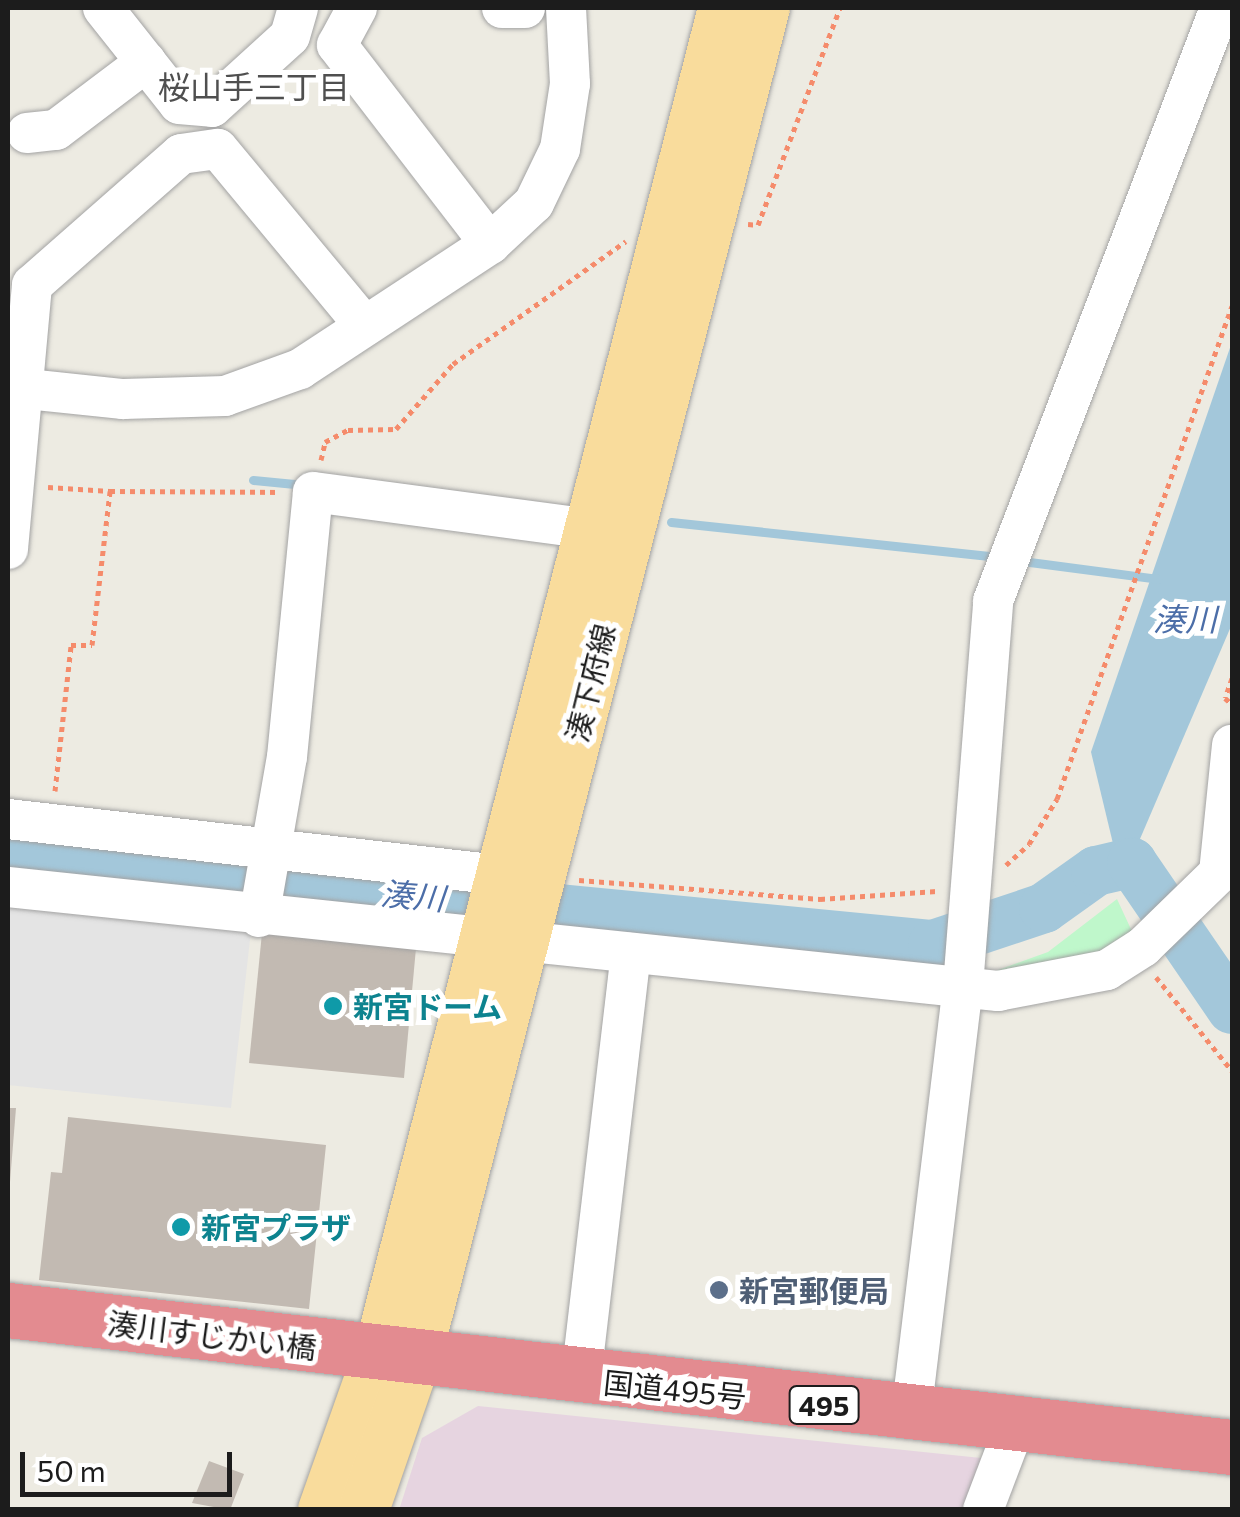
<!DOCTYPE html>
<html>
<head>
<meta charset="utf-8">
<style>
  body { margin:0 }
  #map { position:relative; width:1240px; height:1517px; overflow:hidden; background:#edebe2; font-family:Commissioner,"Noto Sans JP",sans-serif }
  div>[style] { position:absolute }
  .industrial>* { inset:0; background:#e6d4e0 }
  .park>* { inset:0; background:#bff7cb }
  .parking>* { inset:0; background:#e4e4e4 }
  .water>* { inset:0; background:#a3c7da }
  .stream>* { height:9px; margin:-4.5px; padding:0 4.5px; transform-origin:4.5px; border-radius:4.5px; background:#a3c7da }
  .river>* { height:50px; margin:-25px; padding:0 25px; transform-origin:25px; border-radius:25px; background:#a3c7da }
  .building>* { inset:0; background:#c2bab2 }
  .path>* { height:5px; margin-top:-2.5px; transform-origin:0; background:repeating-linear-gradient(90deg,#f58b6b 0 5px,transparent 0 10px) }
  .roads { filter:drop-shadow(0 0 2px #a3a3a3) drop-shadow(0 0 2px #a3a3a3) }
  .minor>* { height:40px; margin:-20px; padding:0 20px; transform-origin:20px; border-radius:20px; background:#fff }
  .major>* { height:50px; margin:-25px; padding:0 25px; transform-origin:25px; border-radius:25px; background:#f9dc9c }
  .highway>* { height:55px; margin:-27.5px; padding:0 27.5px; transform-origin:27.5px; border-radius:27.5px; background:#e38b90 }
  .dots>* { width:28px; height:28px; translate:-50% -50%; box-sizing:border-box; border:5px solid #fff; border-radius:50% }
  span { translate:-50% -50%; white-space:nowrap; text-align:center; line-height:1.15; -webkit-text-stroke:10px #fff; paint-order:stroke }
  .shield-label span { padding:2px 8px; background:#fff; border:2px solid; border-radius:8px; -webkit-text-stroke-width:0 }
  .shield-label { font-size:28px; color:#1c1c1c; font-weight:700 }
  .street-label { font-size:30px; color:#1c1c1c }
  .culture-label { font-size:30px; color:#0d838f; font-weight:700 }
  .left { translate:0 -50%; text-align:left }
  .service-label { font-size:30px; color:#4e5e75; font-weight:700 }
  .neighbourhood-label { font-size:32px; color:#4f4f4f }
  .water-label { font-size:32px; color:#4c6ea8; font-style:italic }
  .frame { position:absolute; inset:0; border:10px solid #1c1c1c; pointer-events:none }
  .scale { position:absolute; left:20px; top:1452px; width:212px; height:45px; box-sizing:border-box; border:5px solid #1c1c1c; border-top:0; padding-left:12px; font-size:30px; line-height:35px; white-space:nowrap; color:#1c1c1c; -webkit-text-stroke:8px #fff; paint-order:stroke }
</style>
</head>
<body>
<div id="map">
  <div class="industrial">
    <i style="clip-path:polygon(478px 1406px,981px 1458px,962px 1509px,399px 1510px,422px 1438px)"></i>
  </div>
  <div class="park">
    <i style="clip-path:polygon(1117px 899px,1136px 940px,1105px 962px,973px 979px,1048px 952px)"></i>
  </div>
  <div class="parking">
    <i style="clip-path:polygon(8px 903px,251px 931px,231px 1108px,8px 1085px)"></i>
  </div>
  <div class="water">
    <i style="clip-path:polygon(1232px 342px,1232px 624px,1122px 881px,1091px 752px)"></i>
  </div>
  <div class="stream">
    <i style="left:253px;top:480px;width:52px;rotate:5.5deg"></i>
    <i style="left:671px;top:522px;width:327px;rotate:6.1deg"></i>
    <i style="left:1022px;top:561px;width:137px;rotate:7.5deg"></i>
  </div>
  <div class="river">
    <i style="left:8px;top:856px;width:929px;rotate:5.5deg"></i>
    <i style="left:933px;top:945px;width:117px;rotate:-18.4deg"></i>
    <i style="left:1044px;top:908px;width:64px;rotate:-35.4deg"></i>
    <i style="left:1096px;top:871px;width:37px;rotate:-13deg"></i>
    <i style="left:1132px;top:863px;width:177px;rotate:55.6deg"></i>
  </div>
  <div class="building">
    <i style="clip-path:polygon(262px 933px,416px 948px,404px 1078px,249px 1063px)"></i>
    <i style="clip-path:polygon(8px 1108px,16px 1108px,10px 1182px,8px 1182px)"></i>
    <i style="clip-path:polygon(68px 1117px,326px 1145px,309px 1309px,39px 1280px,51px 1172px,62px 1173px)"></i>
    <i style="clip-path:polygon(209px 1461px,244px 1474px,230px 1510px,192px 1503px)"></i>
  </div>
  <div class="path">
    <i style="left:748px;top:224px;width:10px;rotate:6deg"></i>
    <i style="left:758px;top:225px;width:232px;rotate:-69.3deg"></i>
    <i style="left:321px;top:460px;width:18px;rotate:-77deg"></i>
    <i style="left:325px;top:442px;width:26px;rotate:-28deg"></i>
    <i style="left:348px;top:430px;width:48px;rotate:-1.2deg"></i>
    <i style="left:396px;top:429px;width:86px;rotate:-48.8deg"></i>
    <i style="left:453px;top:364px;width:212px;rotate:-35.4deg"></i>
    <i style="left:48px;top:487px;width:62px;rotate:3.7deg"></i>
    <i style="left:1232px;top:678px;width:21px;rotate:109deg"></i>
    <i style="left:1225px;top:698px;width:9px;rotate:41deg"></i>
    <i style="left:55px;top:791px;width:147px;rotate:-83.7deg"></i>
    <i style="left:71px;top:645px;width:21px"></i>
    <i style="left:92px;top:645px;width:155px;rotate:-83.3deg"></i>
    <i style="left:110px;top:491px;width:170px;rotate:0.3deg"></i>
    <i style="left:1006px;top:865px;width:31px;rotate:-42deg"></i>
    <i style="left:1029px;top:844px;width:53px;rotate:-58.1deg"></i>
    <i style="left:1057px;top:799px;width:523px;rotate:-70.46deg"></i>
    <i style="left:579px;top:880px;width:242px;rotate:4.5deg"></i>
    <i style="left:820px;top:899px;width:117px;rotate:-3.9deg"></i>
    <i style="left:1156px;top:977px;width:121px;rotate:51deg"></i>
  </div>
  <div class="roads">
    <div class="minor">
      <i style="left:103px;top:8px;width:122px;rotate:51.6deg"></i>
      <i style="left:179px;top:104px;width:33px;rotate:5deg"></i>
      <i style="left:212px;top:107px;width:105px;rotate:-42.3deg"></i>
      <i style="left:290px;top:36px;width:29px;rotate:-74deg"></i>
      <i style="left:357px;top:8px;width:42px;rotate:118.4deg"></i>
      <i style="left:337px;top:45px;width:251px;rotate:52.4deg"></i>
      <i style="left:502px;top:8px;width:23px"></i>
      <i style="left:27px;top:133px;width:29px;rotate:-6deg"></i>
      <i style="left:56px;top:130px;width:113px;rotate:-37.1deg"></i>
      <i style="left:8px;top:387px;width:116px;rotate:6deg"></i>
      <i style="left:123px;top:399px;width:102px;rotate:-1.7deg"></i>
      <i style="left:225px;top:396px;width:80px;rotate:-19.8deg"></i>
      <i style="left:300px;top:369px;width:227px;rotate:-33.3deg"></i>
      <i style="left:490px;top:244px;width:60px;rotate:-43deg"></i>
      <i style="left:534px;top:203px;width:60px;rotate:-64.3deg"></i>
      <i style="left:560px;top:149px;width:66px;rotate:-81.3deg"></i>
      <i style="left:570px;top:84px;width:76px;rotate:-93deg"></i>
      <i style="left:8px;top:549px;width:265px;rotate:-84.8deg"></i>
      <i style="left:32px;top:285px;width:198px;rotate:-41.3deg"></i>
      <i style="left:181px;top:154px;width:37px;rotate:-8deg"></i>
      <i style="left:218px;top:149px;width:230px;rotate:50.3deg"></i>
      <i style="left:8px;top:819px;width:497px;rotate:6.5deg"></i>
      <i style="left:8px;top:887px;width:995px;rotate:6deg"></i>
      <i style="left:998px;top:991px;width:111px;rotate:-10.9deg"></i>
      <i style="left:1107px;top:970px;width:43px;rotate:-32.6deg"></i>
      <i style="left:1143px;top:947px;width:106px;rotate:-44.2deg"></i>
      <i style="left:1219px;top:873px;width:129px;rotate:-84.2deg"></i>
      <i style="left:259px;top:917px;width:162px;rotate:-80.1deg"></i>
      <i style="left:287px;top:757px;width:266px;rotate:-84.4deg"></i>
      <i style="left:313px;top:492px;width:280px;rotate:7.6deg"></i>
      <i style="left:581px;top:1378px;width:428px;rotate:-83.3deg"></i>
      <i style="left:911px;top:1415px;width:432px;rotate:-83.1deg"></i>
      <i style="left:963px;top:986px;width:386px;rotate:-85.5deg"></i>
      <i style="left:993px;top:601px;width:635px;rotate:-69.05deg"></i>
      <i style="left:983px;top:1510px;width:93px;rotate:-69.2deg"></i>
    </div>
    <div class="major">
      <i style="left:323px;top:1510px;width:164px;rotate:-70.5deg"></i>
      <i style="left:378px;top:1355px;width:1390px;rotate:-75.63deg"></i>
      <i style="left:364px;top:1510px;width:160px;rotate:-71deg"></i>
      <i style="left:416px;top:1359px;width:1395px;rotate:-75.52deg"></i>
    </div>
    <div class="highway">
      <i style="left:8px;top:1310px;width:1232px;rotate:6.39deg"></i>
    </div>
  </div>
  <div class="dots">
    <i style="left:333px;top:1006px;background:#0f9aa8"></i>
    <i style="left:181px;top:1227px;background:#0f9aa8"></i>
    <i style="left:719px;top:1290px;background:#5c6f8a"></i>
  </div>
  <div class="shield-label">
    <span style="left:824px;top:1405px">495</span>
  </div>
  <div class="street-label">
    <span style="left:590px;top:683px;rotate:-76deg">湊下府線</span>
    <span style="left:212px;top:1335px;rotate:7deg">湊川すじかい橋</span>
    <span style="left:675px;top:1389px;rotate:6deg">国道495号</span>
  </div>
  <div class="culture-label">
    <span class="left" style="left:353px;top:1006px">新宮ドーム</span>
    <span class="left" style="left:201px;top:1227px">新宮プラザ</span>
  </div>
  <div class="service-label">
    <span class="left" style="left:739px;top:1290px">新宮郵便局</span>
  </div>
  <div class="neighbourhood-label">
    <span style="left:254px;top:86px">桜山手三丁目</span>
  </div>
  <div class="water-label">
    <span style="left:1185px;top:618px">湊川</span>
    <span style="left:413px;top:895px;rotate:5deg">湊川</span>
  </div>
  <div class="frame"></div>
  <div class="scale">50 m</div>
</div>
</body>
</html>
